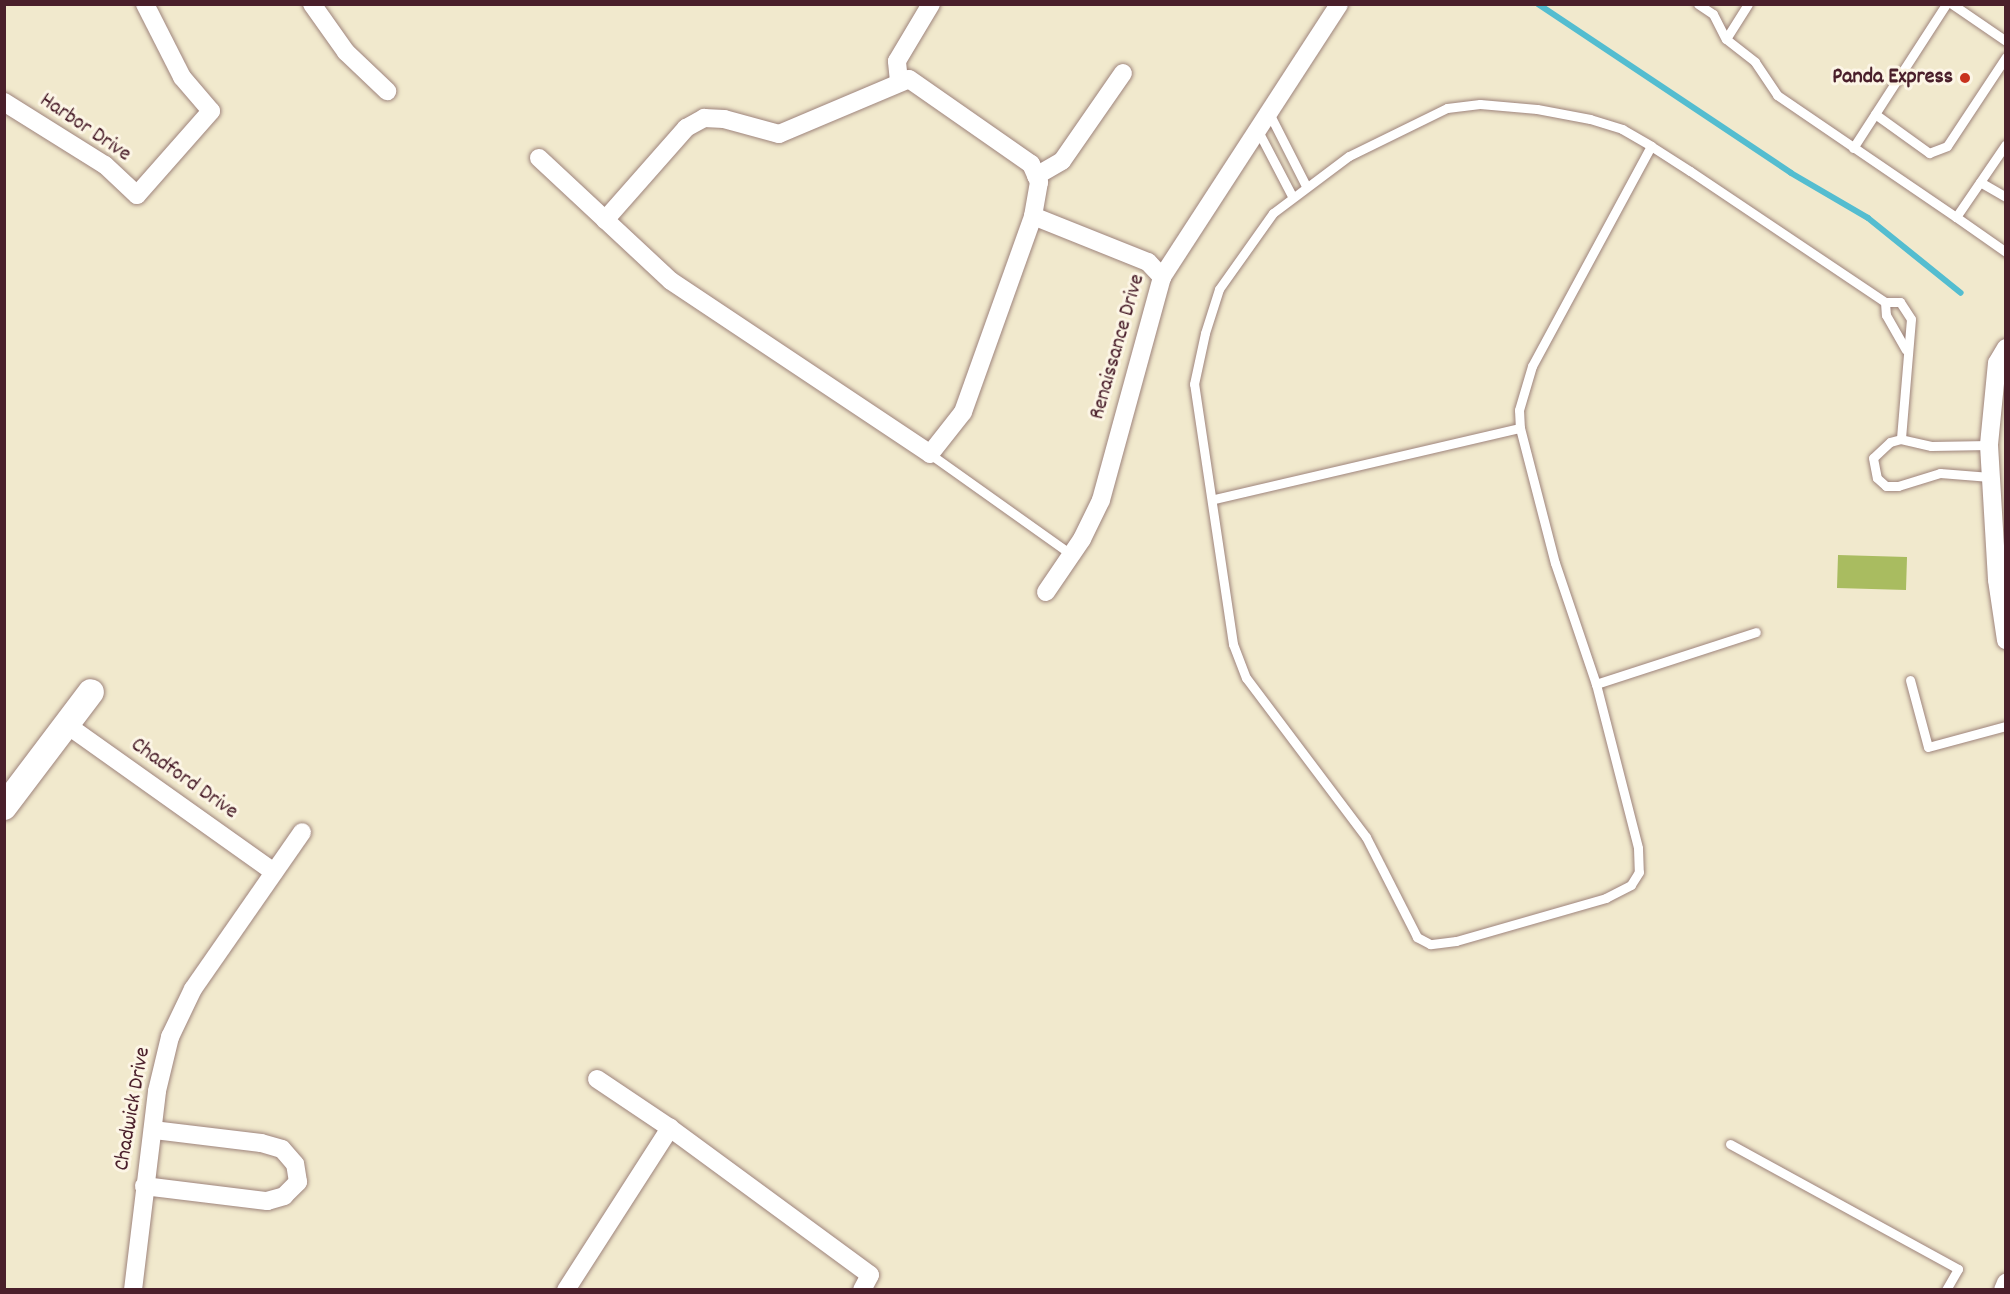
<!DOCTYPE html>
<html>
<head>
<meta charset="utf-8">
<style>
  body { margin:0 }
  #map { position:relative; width:2010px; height:1294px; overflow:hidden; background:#f1e9cd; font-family:Dekko,sans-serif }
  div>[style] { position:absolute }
  .green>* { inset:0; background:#a9bc60 }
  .stream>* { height:6px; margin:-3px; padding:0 3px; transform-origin:3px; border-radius:3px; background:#54bdd0 }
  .roads { filter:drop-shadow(0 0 2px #9e847c) drop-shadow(0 0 2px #9e847c) }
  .lane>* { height:9px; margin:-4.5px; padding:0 4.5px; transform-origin:4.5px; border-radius:4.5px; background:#fff }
  .street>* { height:18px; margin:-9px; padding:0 9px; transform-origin:9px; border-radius:9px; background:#fff }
  .secondary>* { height:26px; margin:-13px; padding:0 13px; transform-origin:13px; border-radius:13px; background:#fff }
  .dots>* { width:16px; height:16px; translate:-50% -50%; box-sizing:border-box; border:3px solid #fcf5e5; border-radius:50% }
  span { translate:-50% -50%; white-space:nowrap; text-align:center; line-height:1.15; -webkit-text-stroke:6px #fcf5e5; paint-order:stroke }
  .poi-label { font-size:22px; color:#4a1f2b; font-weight:700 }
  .right { translate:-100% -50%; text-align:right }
  .street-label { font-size:22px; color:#4a1f2b }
  .frame { position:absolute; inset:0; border:6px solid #4a1f2b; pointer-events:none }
</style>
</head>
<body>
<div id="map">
  <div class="green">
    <i style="clip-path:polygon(1838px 555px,1907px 557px,1906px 590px,1837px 588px)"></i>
  </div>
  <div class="stream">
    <i style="left:1538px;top:4px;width:304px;rotate:33.7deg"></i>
    <i style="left:1791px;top:173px;width:89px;rotate:30.3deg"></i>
    <i style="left:1868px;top:218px;width:119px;rotate:38.9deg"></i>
  </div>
  <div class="roads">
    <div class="lane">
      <i style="left:1698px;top:4px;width:18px;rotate:34deg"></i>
      <i style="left:1713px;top:14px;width:28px;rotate:63deg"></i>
      <i style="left:1748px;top:4px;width:41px;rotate:122.2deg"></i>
      <i style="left:1726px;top:39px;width:37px;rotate:38deg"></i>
      <i style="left:1755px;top:62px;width:40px;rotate:56deg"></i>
      <i style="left:1777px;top:95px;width:217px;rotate:34.3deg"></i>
      <i style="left:1956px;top:217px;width:88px;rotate:-55.6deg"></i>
      <i style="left:1952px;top:4px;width:65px;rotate:34.4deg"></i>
      <i style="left:1269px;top:113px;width:82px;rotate:63.1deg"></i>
      <i style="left:1875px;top:114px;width:67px;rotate:35.8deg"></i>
      <i style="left:1929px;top:153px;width:19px;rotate:-21deg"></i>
      <i style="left:1947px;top:146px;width:107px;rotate:-56.5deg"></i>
      <i style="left:1257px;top:129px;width:76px;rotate:62.4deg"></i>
      <i style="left:1651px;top:146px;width:250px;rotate:118.4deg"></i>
      <i style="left:1532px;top:366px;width:46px;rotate:106.5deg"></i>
      <i style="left:1519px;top:410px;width:18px;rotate:87deg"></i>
      <i style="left:1520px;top:428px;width:139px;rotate:75.5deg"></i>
      <i style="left:1555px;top:563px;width:128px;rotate:71.3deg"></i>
      <i style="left:1596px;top:684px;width:169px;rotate:75.6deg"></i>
      <i style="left:1638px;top:848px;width:24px;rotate:88deg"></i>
      <i style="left:1639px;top:872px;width:15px;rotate:122deg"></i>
      <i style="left:1631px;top:885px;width:28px;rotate:153deg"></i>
      <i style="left:1606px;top:898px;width:156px;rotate:164deg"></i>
      <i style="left:1456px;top:941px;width:26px;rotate:173deg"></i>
      <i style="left:1430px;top:944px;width:15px;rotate:-152deg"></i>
      <i style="left:1417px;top:937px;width:112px;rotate:-117deg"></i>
      <i style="left:1366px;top:837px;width:199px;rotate:-127deg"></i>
      <i style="left:1246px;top:678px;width:36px;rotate:-111deg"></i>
      <i style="left:1233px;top:644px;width:263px;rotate:-98.5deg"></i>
      <i style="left:1194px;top:384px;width:52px;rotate:-77.8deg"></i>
      <i style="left:1205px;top:333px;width:46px;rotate:-72.3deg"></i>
      <i style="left:1219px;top:289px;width:93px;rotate:-54.6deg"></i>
      <i style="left:1273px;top:213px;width:95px;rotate:-36.9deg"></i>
      <i style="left:1349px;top:156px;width:109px;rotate:-26.1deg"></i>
      <i style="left:1447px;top:108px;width:33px;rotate:-7deg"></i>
      <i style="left:1480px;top:104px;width:57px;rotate:5deg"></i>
      <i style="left:1537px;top:109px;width:54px;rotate:10.7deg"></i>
      <i style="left:1590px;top:119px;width:34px;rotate:17deg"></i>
      <i style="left:1622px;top:129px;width:34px;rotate:30deg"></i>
      <i style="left:1651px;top:146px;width:46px;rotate:32.7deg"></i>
      <i style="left:1690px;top:171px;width:235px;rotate:33.9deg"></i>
      <i style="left:1885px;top:302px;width:15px"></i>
      <i style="left:1900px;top:302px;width:20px;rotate:57deg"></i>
      <i style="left:1911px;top:319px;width:120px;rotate:94.8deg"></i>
      <i style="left:1853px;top:148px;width:171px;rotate:-57.1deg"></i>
      <i style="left:1980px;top:182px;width:30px;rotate:30deg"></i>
      <i style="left:1956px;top:217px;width:61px;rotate:35deg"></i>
      <i style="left:1885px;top:302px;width:13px;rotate:86deg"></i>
      <i style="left:1886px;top:315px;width:40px;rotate:60.3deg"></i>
      <i style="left:1989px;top:445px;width:58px;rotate:179deg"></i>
      <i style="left:1931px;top:446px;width:31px;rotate:-167deg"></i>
      <i style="left:1901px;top:439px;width:11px;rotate:165deg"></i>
      <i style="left:1890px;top:442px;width:23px;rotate:137deg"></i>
      <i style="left:1873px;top:458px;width:20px;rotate:79deg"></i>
      <i style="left:1877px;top:478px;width:12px;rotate:42deg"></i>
      <i style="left:1886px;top:486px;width:12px"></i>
      <i style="left:1898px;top:486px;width:44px;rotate:-17.2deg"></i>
      <i style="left:1940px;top:473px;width:50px;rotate:4.6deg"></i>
      <i style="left:930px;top:454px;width:174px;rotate:35.4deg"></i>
      <i style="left:1214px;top:499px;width:314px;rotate:-13.1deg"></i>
      <i style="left:1910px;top:680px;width:69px;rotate:75deg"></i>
      <i style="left:1928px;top:747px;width:81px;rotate:-15.1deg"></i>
      <i style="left:1596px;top:684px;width:168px;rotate:-18deg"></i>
      <i style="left:1730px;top:1144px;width:260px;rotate:28.7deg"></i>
      <i style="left:1958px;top:1269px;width:24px;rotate:120deg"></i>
    </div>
    <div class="street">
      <i style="left:312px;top:4px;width:59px;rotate:54.7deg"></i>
      <i style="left:346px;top:52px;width:57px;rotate:43.6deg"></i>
      <i style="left:899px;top:81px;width:20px;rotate:-96deg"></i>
      <i style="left:897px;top:61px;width:66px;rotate:-59.2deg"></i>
      <i style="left:4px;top:102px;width:119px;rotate:32deg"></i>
      <i style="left:105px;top:165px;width:44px;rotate:43.2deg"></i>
      <i style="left:137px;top:195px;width:112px;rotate:-48.6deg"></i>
      <i style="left:211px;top:111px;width:45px;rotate:-130.5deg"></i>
      <i style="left:182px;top:77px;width:82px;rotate:-116.9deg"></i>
      <i style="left:539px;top:158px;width:180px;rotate:43deg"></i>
      <i style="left:671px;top:281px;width:311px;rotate:33.7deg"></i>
      <i style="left:930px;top:454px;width:53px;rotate:-51.8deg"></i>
      <i style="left:963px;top:412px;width:208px;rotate:-70.3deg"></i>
      <i style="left:1033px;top:216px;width:124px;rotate:21.8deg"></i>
      <i style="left:1148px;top:262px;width:21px;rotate:47deg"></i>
      <i style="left:1036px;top:176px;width:30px;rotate:-30deg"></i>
      <i style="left:1062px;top:161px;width:107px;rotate:-55.3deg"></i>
      <i style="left:605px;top:220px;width:123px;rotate:-48.6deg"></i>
      <i style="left:686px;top:128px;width:21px;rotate:-29deg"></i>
      <i style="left:704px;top:118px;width:20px;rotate:3deg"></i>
      <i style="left:724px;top:119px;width:57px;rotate:15.3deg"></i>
      <i style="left:779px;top:134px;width:141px;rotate:-22.9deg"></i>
      <i style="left:909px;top:79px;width:149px;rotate:34.9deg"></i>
      <i style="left:1031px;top:164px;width:20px;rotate:66deg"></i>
      <i style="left:1039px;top:182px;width:35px;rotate:100deg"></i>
      <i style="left:2006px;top:348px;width:17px;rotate:121deg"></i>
      <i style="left:1997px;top:363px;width:82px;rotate:95.6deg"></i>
      <i style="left:1989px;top:445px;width:135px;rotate:86.6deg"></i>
      <i style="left:1997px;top:580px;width:61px;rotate:81.5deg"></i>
      <i style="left:1046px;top:592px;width:64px;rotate:-55.8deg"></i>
      <i style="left:1082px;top:539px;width:43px;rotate:-64deg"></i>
      <i style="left:1101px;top:500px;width:231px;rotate:-74.7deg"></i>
      <i style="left:1162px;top:277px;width:325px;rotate:-57deg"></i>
      <i style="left:67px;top:725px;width:254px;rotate:35.4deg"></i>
      <i style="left:597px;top:1079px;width:88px;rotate:33.9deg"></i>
      <i style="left:144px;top:1186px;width:124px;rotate:7deg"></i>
      <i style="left:267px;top:1201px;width:18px;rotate:-16deg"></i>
      <i style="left:284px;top:1196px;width:20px;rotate:-45deg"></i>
      <i style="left:298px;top:1182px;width:18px;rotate:-99deg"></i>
      <i style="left:295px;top:1164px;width:20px;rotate:-131deg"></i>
      <i style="left:282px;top:1149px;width:22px;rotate:-164deg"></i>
      <i style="left:261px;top:1143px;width:109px;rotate:-173.1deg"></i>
      <i style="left:133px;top:1290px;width:200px;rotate:-83.1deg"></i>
      <i style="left:157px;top:1091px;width:56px;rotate:-76.5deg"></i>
      <i style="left:170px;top:1037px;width:53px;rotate:-64.4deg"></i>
      <i style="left:193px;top:989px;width:191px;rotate:-55.2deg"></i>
      <i style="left:566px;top:1290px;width:193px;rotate:-57.3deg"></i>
      <i style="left:670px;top:1128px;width:248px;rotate:36.3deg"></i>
      <i style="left:870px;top:1275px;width:17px;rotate:118deg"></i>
      <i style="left:2003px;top:1290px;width:8px;rotate:-67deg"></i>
    </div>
    <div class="secondary">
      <i style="left:4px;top:807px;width:144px;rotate:-52.9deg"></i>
    </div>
  </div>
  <div class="dots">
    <i style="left:1965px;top:78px;background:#c8321e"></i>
  </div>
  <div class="poi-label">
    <span class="right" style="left:1953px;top:78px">Panda Express</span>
  </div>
  <div class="street-label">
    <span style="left:85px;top:128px;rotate:34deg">Harbor Drive</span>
    <span style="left:1118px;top:347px;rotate:-74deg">Renaissance Drive</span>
    <span style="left:184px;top:779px;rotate:35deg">Chadford Drive</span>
    <span style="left:133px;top:1109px;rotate:-80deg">Chadwick Drive</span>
  </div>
  <div class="frame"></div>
</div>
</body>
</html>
